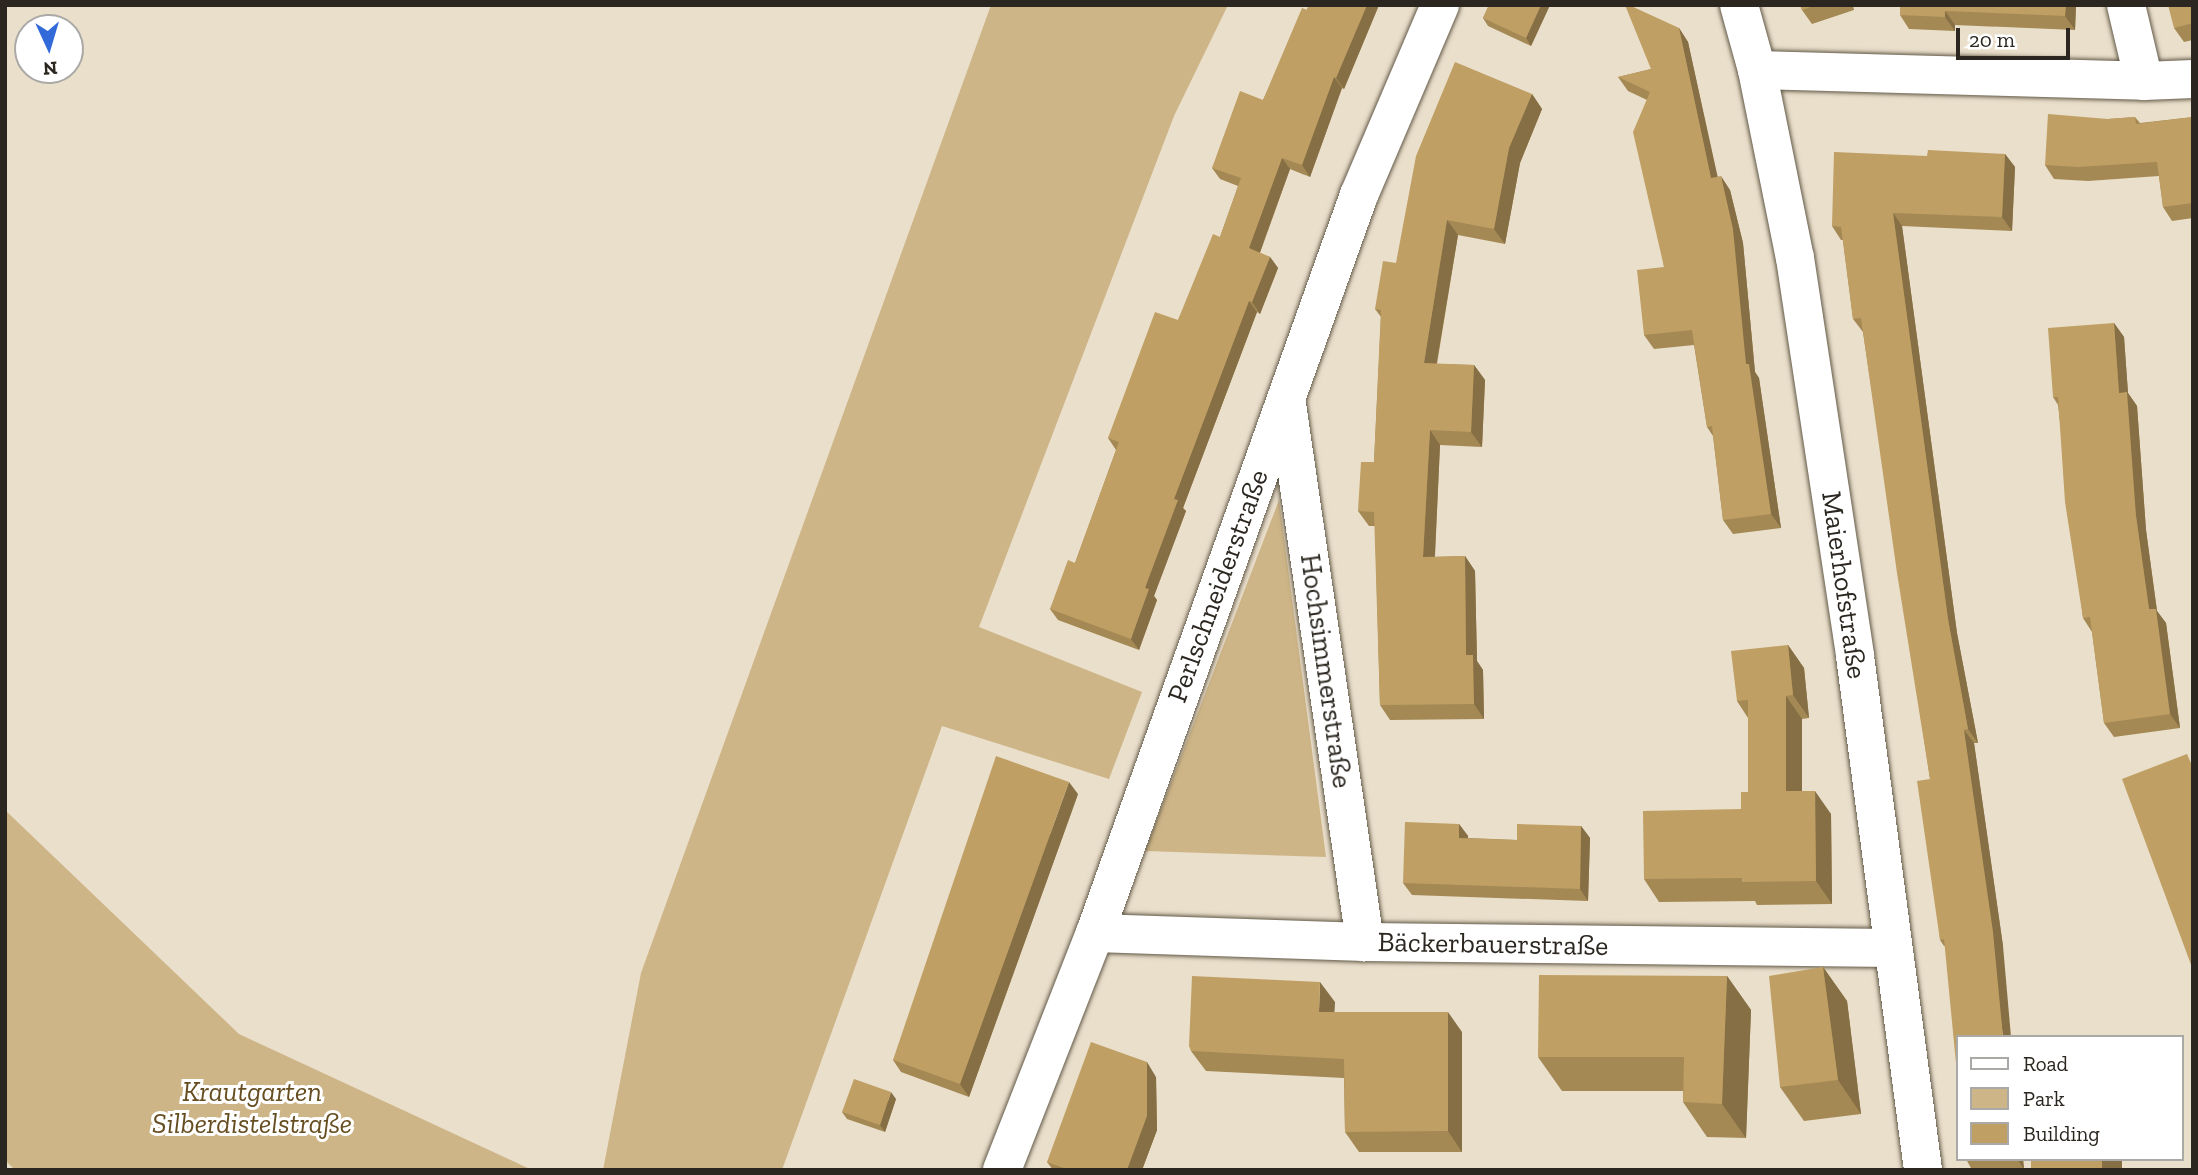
<!DOCTYPE html>
<html>
<head>
<meta charset="utf-8">
<style>
  body { margin:0 }
  #map { position:relative; width:2198px; height:1175px; overflow:hidden; background:#eadfcb; font-family:"Zilla Slab",serif }
  div>[style] { position:absolute }
  .green>* { inset:0; background:#ceb588 }
  .roads { filter:drop-shadow(0 0 2px #625948) drop-shadow(0 0 2px #625948) }
  .minor>* { height:38px; margin:-19px; padding:0 19px; transform-origin:19px; border-radius:19px; background:#fff }
  .wall>* { inset:0; background:#a48955 }
  .shaded-wall>* { inset:0; background:#866f45 }
  .building>* { inset:0; background:#bf9f63 }
  span { translate:-50% -50%; white-space:nowrap; text-align:center; line-height:1.15; -webkit-text-stroke:6px #fff; paint-order:stroke }
  .street-label { font-size:28px; color:#2b2720 }
  .park-label { font-size:28px; color:#664e21; font-style:italic }
  .frame { position:absolute; inset:0; border:7px solid #2b2720; pointer-events:none }
  .legend { position:absolute; left:1956px; top:1035px; width:228px; height:126px; box-sizing:border-box; background:#fff; border:2px solid #aaa9a6; margin:0; padding:9px 12px; list-style:none; font-size:21px; color:#2b2720 }
  .legend li { display:flex; align-items:center; gap:14px; height:35px }
  .legend b { width:35px; border:2px solid #aaa9a6 }
  .north { position:absolute; left:14px; top:14px; width:70px; height:70px; box-sizing:border-box; background:#fff; border:2px solid #aaa9a6; border-radius:50%; rotate:176deg; font-size:19px; font-weight:700; line-height:28px; text-align:center; color:#2b2720 }
  .north::after { content:''; display:block; margin:auto; width:24px; height:32px; background:#326bd9; clip-path:polygon(50% 0,100% 100%,50% 72%,0 100%) }
  .scale { position:absolute; left:1956px; top:28px; width:114px; height:32px; box-sizing:border-box; border:4px solid #2b2720; border-top:0; padding-left:9px; font-size:21px; line-height:24px; white-space:nowrap; color:#2b2720; -webkit-text-stroke:5px #fff; paint-order:stroke }
</style>
</head>
<body>
<div id="map">
  <div class="green">
    <i style="clip-path:polygon(991px 5px,1228px 5px,1174px 116px,979px 627px,1142px 692px,1109px 779px,942px 726px,782px 1170px,603px 1170px,641px 973px)"></i>
    <i style="clip-path:polygon(1279px 500px,1326px 857px,1145px 851px)"></i>
    <i style="clip-path:polygon(5px 810px,239px 1034px,532px 1170px,15px 1170px,5px 1160px)"></i>
  </div>
  <div class="roads">
    <div class="minor">
      <i style="left:1739px;top:5px;width:67px;rotate:74.5deg"></i>
      <i style="left:1757px;top:70px;width:192px;rotate:78.6deg"></i>
      <i style="left:1795px;top:258px;width:402px;rotate:81.4deg"></i>
      <i style="left:1855px;top:656px;width:518px;rotate:82.46deg"></i>
      <i style="left:2126px;top:5px;width:78px;rotate:76.7deg"></i>
      <i style="left:1757px;top:70px;width:387px;rotate:1.6deg"></i>
      <i style="left:2144px;top:81px;width:49px;rotate:-2.3deg"></i>
      <i style="left:1287px;top:404px;width:544px;rotate:81.75deg"></i>
      <i style="left:1095px;top:933px;width:270px;rotate:1.9deg"></i>
      <i style="left:1365px;top:942px;width:527px;rotate:0.65deg"></i>
      <i style="left:1002px;top:1170px;width:255px;rotate:-68.6deg"></i>
      <i style="left:1095px;top:933px;width:784px;rotate:-70.32deg"></i>
      <i style="left:1359px;top:195px;width:207px;rotate:-66.9deg"></i>
    </div>
  </div>
  <div class="wall">
    <i style="clip-path:polygon(1309px 5px,1379px 5px,1344px 89px,1342px 88px,1310px 177px,1290px 169px,1260px 253px,1270px 257px,1278px 268px,1260px 314px,1257px 312px,1183px 508px,1186px 511px,1154px 596px,1157px 600px,1139px 650px,1058px 620px,1050px 609px,1075px 563px,1116px 450px,1108px 438px,1178px 320px,1220px 237px,1238px 186px,1220px 179px,1212px 168px,1263px 100px)"></i>
    <i style="clip-path:polygon(1489px 5px,1550px 5px,1531px 46px,1488px 26px,1483px 18px)"></i>
    <i style="clip-path:polygon(1800px 5px,1853px 5px,1854px 10px,1812px 24px,1802px 10px)"></i>
    <i style="clip-path:polygon(1900px 5px,2076px 5px,2075px 30px,1955px 25px,1955px 31px,1909px 29px,1900px 15px)"></i>
    <i style="clip-path:polygon(2193px 5px,2193px 40px,2184px 42px,2174px 28px)"></i>
    <i style="clip-path:polygon(1679px 28px,1688px 42px,1717px 176px,1730px 190px,1743px 243px,1755px 372px,1759px 378px,1781px 528px,1733px 534px,1723px 520px,1713px 436px,1707px 427px,1694px 345px,1654px 349px,1644px 335px,1664px 267px,1647px 100px,1628px 91px,1618px 77px,1651px 69px)"></i>
    <i style="clip-path:polygon(1532px 94px,1542px 109px,1520px 163px,1505px 244px,1458px 235px,1437px 364px,1474px 365px,1485px 380px,1482px 447px,1440px 445px,1435px 557px,1465px 556px,1475px 571px,1477px 661px,1483px 670px,1484px 719px,1390px 720px,1380px 705px,1375px 526px,1369px 526px,1358px 511px,1374px 462px,1381px 317px,1375px 309px,1396px 263px)"></i>
    <i style="clip-path:polygon(2135px 117px,2140px 123px,2193px 117px,2193px 218px,2172px 221px,2163px 207px,2159px 176px,2088px 181px,2054px 179px,2045px 165px,2108px 119px)"></i>
    <i style="clip-path:polygon(2005px 154px,2015px 167px,2012px 231px,1902px 226px,1957px 633px,1978px 743px,1974px 743px,2003px 946px,1944px 946px,1940px 940px,1930px 779px,1863px 332px,1853px 319px,1843px 240px,1841px 240px,1832px 226px,1927px 156px)"></i>
    <i style="clip-path:polygon(2114px 323px,2124px 337px,2128px 393px,2137px 406px,2146px 530px,2157px 611px,2166px 623px,2180px 728px,2114px 737px,2104px 723px,2092px 632px,2083px 618px,2058px 405px,2053px 397px)"></i>
    <i style="clip-path:polygon(1788px 645px,1804px 668px,1809px 718px,1802px 719px,1802px 791px,1831px 814px,1832px 904px,1757px 905px,1755px 901px,1659px 902px,1644px 879px,1741px 809px,1748px 792px,1748px 718px,1737px 701px)"></i>
    <i style="clip-path:polygon(1078px 794px,969px 1097px,901px 1072px,893px 1060px)"></i>
    <i style="clip-path:polygon(1459px 824px,1468px 836px,1468px 838px,1517px 840px,1581px 826px,1590px 838px,1588px 901px,1412px 895px,1403px 883px)"></i>
    <i style="clip-path:polygon(1823px 967px,1847px 1001px,1861px 1114px,1804px 1121px,1780px 1087px)"></i>
    <i style="clip-path:polygon(1727px 976px,1751px 1010px,1746px 1138px,1707px 1137px,1683px 1102px,1683px 1091px,1562px 1091px,1538px 1057px)"></i>
    <i style="clip-path:polygon(1335px 1002px,1334px 1012px,1462px 1032px,1462px 1152px,1359px 1152px,1345px 1132px,1344px 1078px,1206px 1071px,1191px 1051px)"></i>
    <i style="clip-path:polygon(1156px 1077px,1157px 1130px,1142px 1170px,1053px 1170px,1047px 1162px)"></i>
    <i style="clip-path:polygon(896px 1099px,885px 1132px,847px 1119px,842px 1112px)"></i>
    <i style="clip-path:polygon(1966px 1159px,2023px 1159px,2024px 1169px,1972px 1170px)"></i>
  </div>
  <div class="shaded-wall">
    <i style="clip-path:polygon(1367px 5px,1379px 5px,1344px 89px,1336px 78px)"></i>
    <i style="clip-path:polygon(1541px 5px,1550px 5px,1531px 46px,1526px 38px)"></i>
    <i style="clip-path:polygon(2066px 5px,2076px 5px,2075px 30px,2065px 16px)"></i>
    <i style="clip-path:polygon(1945px 11px,1955px 25px,1955px 31px,1945px 17px)"></i>
    <i style="clip-path:polygon(1679px 28px,1688px 42px,1721px 192px,1711px 178px)"></i>
    <i style="clip-path:polygon(1334px 77px,1342px 88px,1310px 177px,1302px 165px)"></i>
    <i style="clip-path:polygon(1532px 94px,1542px 109px,1520px 163px,1505px 244px,1494px 229px,1509px 148px)"></i>
    <i style="clip-path:polygon(2005px 154px,2015px 167px,2012px 231px,2002px 217px)"></i>
    <i style="clip-path:polygon(1282px 158px,1290px 169px,1257px 260px,1249px 248px)"></i>
    <i style="clip-path:polygon(1721px 176px,1730px 190px,1743px 243px,1755px 372px,1759px 378px,1781px 528px,1771px 514px,1746px 364px)"></i>
    <i style="clip-path:polygon(1893px 213px,1902px 226px,1957px 633px,1978px 743px,1968px 729px,1948px 619px)"></i>
    <i style="clip-path:polygon(1447px 220px,1458px 235px,1434px 378px,1424px 363px)"></i>
    <i style="clip-path:polygon(1270px 257px,1278px 268px,1260px 314px,1252px 302px)"></i>
    <i style="clip-path:polygon(1249px 301px,1257px 312px,1183px 508px,1186px 511px,1154px 596px,1157px 600px,1139px 650px,1131px 639px,1145px 588px,1174px 499px)"></i>
    <i style="clip-path:polygon(2114px 323px,2124px 337px,2128px 393px,2137px 406px,2146px 530px,2157px 611px,2166px 623px,2180px 728px,2170px 714px,2149px 609px,2119px 393px)"></i>
    <i style="clip-path:polygon(1474px 365px,1485px 380px,1482px 447px,1471px 432px)"></i>
    <i style="clip-path:polygon(1430px 430px,1440px 445px,1434px 572px,1423px 557px)"></i>
    <i style="clip-path:polygon(1465px 556px,1475px 571px,1477px 661px,1483px 670px,1484px 719px,1474px 704px,1466px 655px)"></i>
    <i style="clip-path:polygon(1788px 645px,1804px 668px,1809px 718px,1793px 695px)"></i>
    <i style="clip-path:polygon(1786px 696px,1802px 719px,1802px 814px,1786px 791px)"></i>
    <i style="clip-path:polygon(1964px 730px,1974px 743px,2003px 946px,2011px 1037px,2003px 1037px)"></i>
    <i style="clip-path:polygon(1069px 782px,1078px 794px,969px 1097px,960px 1084px)"></i>
    <i style="clip-path:polygon(1815px 791px,1831px 814px,1832px 904px,1816px 881px)"></i>
    <i style="clip-path:polygon(1459px 824px,1468px 836px,1467px 850px,1459px 838px)"></i>
    <i style="clip-path:polygon(1581px 826px,1590px 838px,1588px 901px,1580px 889px)"></i>
    <i style="clip-path:polygon(1823px 967px,1847px 1001px,1861px 1114px,1838px 1080px)"></i>
    <i style="clip-path:polygon(1727px 976px,1751px 1010px,1746px 1138px,1722px 1104px)"></i>
    <i style="clip-path:polygon(1320px 982px,1335px 1002px,1333px 1033px,1319px 1012px)"></i>
    <i style="clip-path:polygon(1448px 1012px,1462px 1032px,1462px 1152px,1448px 1131px)"></i>
    <i style="clip-path:polygon(1147px 1062px,1156px 1077px,1157px 1130px,1142px 1170px,1127px 1170px)"></i>
    <i style="clip-path:polygon(891px 1092px,896px 1099px,885px 1132px,880px 1125px)"></i>
    <i style="clip-path:polygon(2017px 1159px,2023px 1159px,2024px 1169px)"></i>
    <i style="clip-path:polygon(2102px 1159px,2122px 1159px,2122px 1170px,2102px 1170px)"></i>
  </div>
  <div class="building">
    <i style="clip-path:polygon(1309px 5px,1367px 5px,1336px 78px,1334px 77px,1302px 165px,1282px 158px,1249px 248px,1270px 257px,1252px 302px,1249px 301px,1174px 499px,1178px 500px,1145px 588px,1149px 589px,1131px 639px,1050px 609px,1068px 560px,1075px 563px,1119px 442px,1108px 438px,1155px 312px,1178px 320px,1213px 234px,1220px 237px,1241px 178px,1212px 168px,1240px 91px,1263px 100px,1302px 8px,1307px 10px)"></i>
    <i style="clip-path:polygon(1489px 5px,1541px 5px,1526px 38px,1483px 18px)"></i>
    <i style="clip-path:polygon(1625px 5px,1629px 5px,1679px 28px,1711px 178px,1721px 176px,1733px 229px,1746px 364px,1749px 364px,1771px 514px,1723px 520px,1712px 426px,1707px 427px,1692px 330px,1644px 335px,1637px 270px,1664px 267px,1633px 132px,1650px 92px,1618px 77px,1651px 69px)"></i>
    <i style="clip-path:polygon(1800px 5px,1816px 5px,1802px 10px)"></i>
    <i style="clip-path:polygon(1900px 5px,2066px 5px,2065px 16px,1945px 11px,1945px 17px,1900px 15px)"></i>
    <i style="clip-path:polygon(2168px 5px,2193px 5px,2193px 23px,2174px 28px)"></i>
    <i style="clip-path:polygon(1455px 62px,1532px 94px,1509px 148px,1494px 229px,1447px 220px,1424px 363px,1474px 365px,1471px 432px,1430px 430px,1423px 557px,1465px 556px,1466px 655px,1473px 655px,1474px 704px,1380px 705px,1374px 512px,1358px 511px,1361px 462px,1374px 462px,1381px 310px,1375px 309px,1383px 261px,1396px 263px,1416px 156px)"></i>
    <i style="clip-path:polygon(2048px 114px,2108px 119px,2135px 117px,2136px 124px,2193px 117px,2193px 203px,2163px 207px,2157px 162px,2078px 167px,2045px 165px)"></i>
    <i style="clip-path:polygon(1928px 150px,2005px 154px,2002px 217px,1893px 213px,1948px 619px,1968px 729px,1964px 730px,1993px 932px,2003px 1037px,1958px 1037px,1958px 1084px,1944px 939px,1940px 940px,1917px 781px,1930px 779px,1897px 573px,1861px 318px,1853px 319px,1841px 227px,1832px 226px,1834px 152px,1927px 156px)"></i>
    <i style="clip-path:polygon(2114px 323px,2119px 393px,2127px 392px,2136px 516px,2149px 609px,2156px 609px,2170px 714px,2104px 723px,2090px 617px,2083px 618px,2065px 502px,2058px 397px,2053px 397px,2048px 328px)"></i>
    <i style="clip-path:polygon(1788px 645px,1793px 695px,1786px 696px,1786px 791px,1815px 791px,1816px 881px,1742px 882px,1742px 878px,1644px 879px,1643px 811px,1741px 809px,1741px 792px,1748px 792px,1748px 700px,1737px 701px,1731px 651px)"></i>
    <i style="clip-path:polygon(2187px 754px,2193px 768px,2193px 970px,2122px 779px)"></i>
    <i style="clip-path:polygon(996px 756px,1069px 782px,960px 1084px,893px 1060px)"></i>
    <i style="clip-path:polygon(1405px 822px,1459px 824px,1459px 838px,1517px 840px,1517px 824px,1581px 826px,1580px 889px,1403px 883px)"></i>
    <i style="clip-path:polygon(1823px 967px,1838px 1080px,1780px 1087px,1769px 976px)"></i>
    <i style="clip-path:polygon(1539px 975px,1727px 976px,1722px 1104px,1683px 1102px,1684px 1057px,1538px 1057px)"></i>
    <i style="clip-path:polygon(1192px 976px,1320px 982px,1319px 1012px,1448px 1012px,1448px 1131px,1345px 1132px,1344px 1059px,1191px 1051px,1189px 1046px)"></i>
    <i style="clip-path:polygon(1091px 1042px,1147px 1062px,1147px 1116px,1127px 1170px,1069px 1170px,1047px 1162px)"></i>
    <i style="clip-path:polygon(854px 1079px,891px 1092px,880px 1125px,842px 1112px)"></i>
    <i style="clip-path:polygon(2031px 1159px,2102px 1159px,2102px 1170px,2031px 1170px)"></i>
  </div>
  <div class="street-label">
    <span style="left:1844px;top:585px;rotate:82deg">Maierhofstraße</span>
    <span style="left:1218px;top:586px;rotate:-70deg">Perlschneiderstraße</span>
    <span style="left:1326px;top:671px;rotate:82deg">Hochsimmerstraße</span>
    <span style="left:1493px;top:944px;rotate:1deg">Bäckerbauerstraße</span>
  </div>
  <div class="park-label">
    <span style="left:252px;top:1108px">Krautgarten<br>Silberdistelstraße</span>
  </div>
  <div class="frame"></div>
  <ul class="legend">
  <li><b style="height:9px;background:#fff"></b>Road</li>
  <li><b style="height:19px;background:#ceb588"></b>Park</li>
  <li><b style="height:19px;background:#bf9f63"></b>Building</li>
  </ul>
  <div class="north">N</div>
  <div class="scale">20 m</div>
</div>
</body>
</html>
